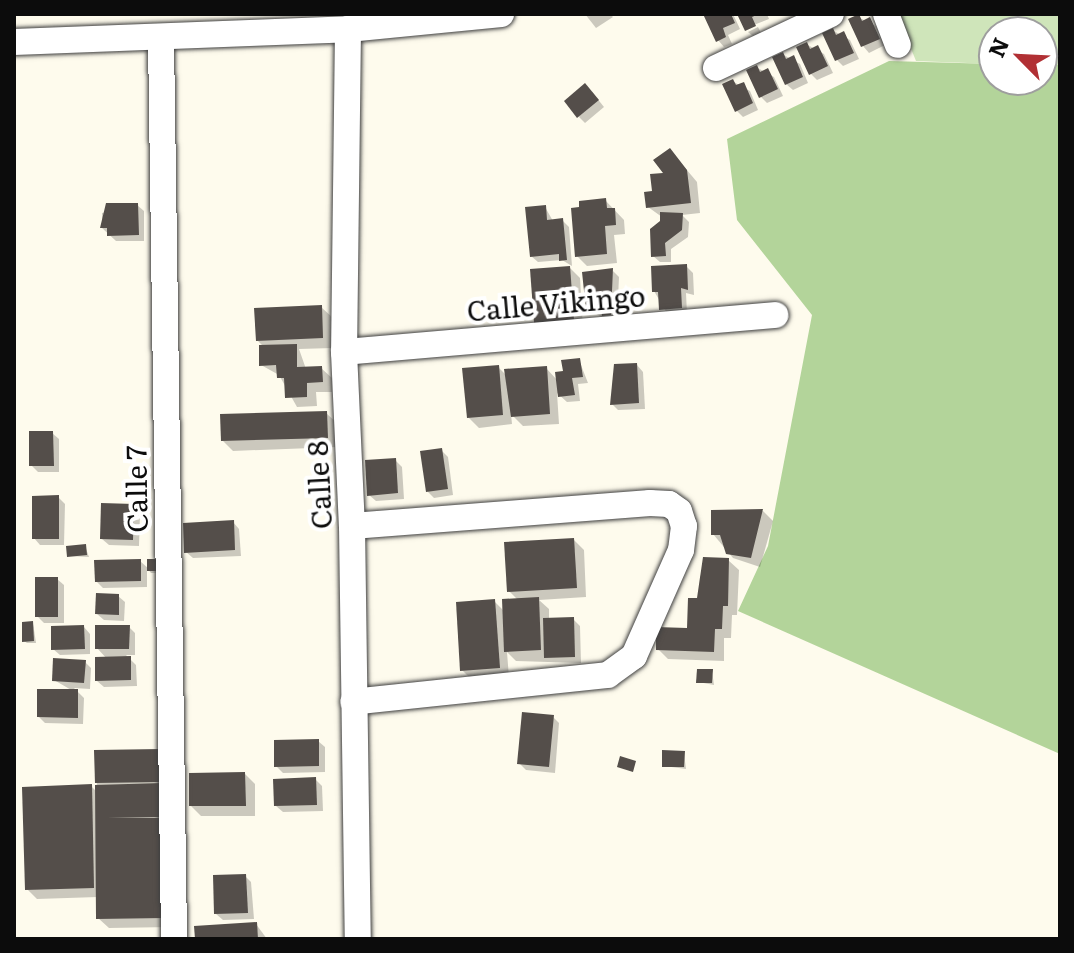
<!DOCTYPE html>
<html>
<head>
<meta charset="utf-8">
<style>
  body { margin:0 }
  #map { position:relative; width:1074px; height:953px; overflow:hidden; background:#fefbed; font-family:Literata,serif }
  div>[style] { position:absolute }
  .green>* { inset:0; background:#cfe5ba }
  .forest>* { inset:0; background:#b3d49a }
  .shadow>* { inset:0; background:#0003 }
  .building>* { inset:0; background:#544e4a }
  .roads { filter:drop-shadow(0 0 2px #3f3f3f) drop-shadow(0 0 2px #3f3f3f) }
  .minor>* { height:26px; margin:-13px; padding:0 13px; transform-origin:13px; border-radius:13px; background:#fff }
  span { translate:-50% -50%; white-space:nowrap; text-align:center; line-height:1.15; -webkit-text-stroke:8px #fff; paint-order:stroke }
  .street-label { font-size:28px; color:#0c0c0c }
  .frame { position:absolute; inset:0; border:16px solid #0c0c0c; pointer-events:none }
  .north { position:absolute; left:978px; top:16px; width:80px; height:80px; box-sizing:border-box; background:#fff; border:2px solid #9e9e9e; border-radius:50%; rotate:294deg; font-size:22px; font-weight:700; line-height:32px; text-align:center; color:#0c0c0c }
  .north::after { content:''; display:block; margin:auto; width:28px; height:36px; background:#b13034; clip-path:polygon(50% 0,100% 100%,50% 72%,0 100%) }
</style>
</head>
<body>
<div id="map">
  <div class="green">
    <i style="clip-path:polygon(897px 14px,1060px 14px,1060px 65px,1042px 65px,1042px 32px,994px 32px,994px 64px,916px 61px)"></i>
  </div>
  <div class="forest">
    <i style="clip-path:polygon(889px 61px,994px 64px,994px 80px,1042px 80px,1042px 65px,1060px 65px,1060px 754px,738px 611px,768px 546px,812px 315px,737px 220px,727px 139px)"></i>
  </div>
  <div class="shadow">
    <i style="clip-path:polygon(585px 14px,610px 14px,613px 17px,596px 28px)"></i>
    <i style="clip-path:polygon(706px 14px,733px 14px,740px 29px,728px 35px,732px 44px,724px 47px,718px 40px)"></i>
    <i style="clip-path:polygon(739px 14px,767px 14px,769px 19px,746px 28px)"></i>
    <i style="clip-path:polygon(858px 17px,876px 26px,885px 45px,869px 53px,863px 46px)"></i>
    <i style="clip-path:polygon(758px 27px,761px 33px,753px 36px,748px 32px)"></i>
    <i style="clip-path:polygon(832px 30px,850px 40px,859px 59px,843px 66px,837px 60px)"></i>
    <i style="clip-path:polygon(806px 44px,824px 54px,833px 73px,817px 80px,811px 74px)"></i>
    <i style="clip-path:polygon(782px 54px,800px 64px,808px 83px,793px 90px,786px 84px)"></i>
    <i style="clip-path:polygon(756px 67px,774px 77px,783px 96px,767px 103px,761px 97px)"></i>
    <i style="clip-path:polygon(732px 81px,750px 91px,758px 110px,743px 117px,737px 111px)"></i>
    <i style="clip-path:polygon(592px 92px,604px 107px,585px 123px,579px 117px)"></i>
    <i style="clip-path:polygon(670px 150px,697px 182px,700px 213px,682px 215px,689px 222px,688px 237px,671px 249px,671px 262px,660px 262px,653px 256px,662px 217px,648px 207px,667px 174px)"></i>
    <i style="clip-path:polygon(605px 200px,624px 220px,625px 234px,614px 235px,617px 263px,587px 266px,577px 256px)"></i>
    <i style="clip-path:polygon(137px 205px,144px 211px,144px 241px,116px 241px,102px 228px,102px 213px)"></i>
    <i style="clip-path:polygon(545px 207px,553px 221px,562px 220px,569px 227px,572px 266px,562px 260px,538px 262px,531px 256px)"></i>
    <i style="clip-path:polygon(686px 266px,693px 273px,694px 295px,686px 293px,687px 314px,668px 315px,654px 291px)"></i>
    <i style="clip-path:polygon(570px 268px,580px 278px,583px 329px,546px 332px)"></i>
    <i style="clip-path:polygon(613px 271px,619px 277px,617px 321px,610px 322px,588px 309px)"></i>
    <i style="clip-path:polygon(321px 307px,332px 317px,333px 348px,299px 349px,306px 369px,321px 368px,332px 378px,332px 392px,316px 392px,317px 406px,297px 407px,279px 375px,261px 365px,264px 347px,258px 341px)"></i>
    <i style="clip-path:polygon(579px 360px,588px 383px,578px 384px,580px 401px,567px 402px,557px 393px,559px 424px,523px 426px,511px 414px,512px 424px,479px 428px,468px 417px,498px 367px,506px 375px,546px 368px,558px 381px)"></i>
    <i style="clip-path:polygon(637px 365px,643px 372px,645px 409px,618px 410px,612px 404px)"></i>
    <i style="clip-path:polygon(326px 413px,337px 423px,337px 447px,233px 451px,223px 441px)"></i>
    <i style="clip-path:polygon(52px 433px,59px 439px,59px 472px,38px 472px,31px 465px)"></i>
    <i style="clip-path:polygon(441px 450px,448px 457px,453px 495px,434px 498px,428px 492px)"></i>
    <i style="clip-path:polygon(395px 460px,402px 467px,404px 499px,376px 501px,369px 495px)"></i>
    <i style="clip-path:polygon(58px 497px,65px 504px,64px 545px,40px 545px,34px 538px)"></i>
    <i style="clip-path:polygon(133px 506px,140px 513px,139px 546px,109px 545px,102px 539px)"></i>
    <i style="clip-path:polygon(763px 511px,773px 521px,760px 567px,733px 558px,713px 534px,713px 512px)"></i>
    <i style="clip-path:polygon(233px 522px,239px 529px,241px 556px,193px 558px,186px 552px)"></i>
    <i style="clip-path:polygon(574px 540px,584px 550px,586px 597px,539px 600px,549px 609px,549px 620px,573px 619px,580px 626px,581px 663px,516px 661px,507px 652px,509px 678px,472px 680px,462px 670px,494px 601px,505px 612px,518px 600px,509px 591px)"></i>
    <i style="clip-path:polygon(85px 546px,89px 557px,69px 556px)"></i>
    <i style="clip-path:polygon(728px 560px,739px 570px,737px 615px,732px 615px,731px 638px,724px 638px,724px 661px,668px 659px,658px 649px,689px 630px,699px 600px,700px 576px)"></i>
    <i style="clip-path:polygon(140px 561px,149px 569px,149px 561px,161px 573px,151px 573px,147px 568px,147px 587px,103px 588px,96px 581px)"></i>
    <i style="clip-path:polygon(57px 579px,64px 585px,64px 623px,44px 623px,37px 616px)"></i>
    <i style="clip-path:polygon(118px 596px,125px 602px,124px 621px,104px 620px,97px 614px)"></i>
    <i style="clip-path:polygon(33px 623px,36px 643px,27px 643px,24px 641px)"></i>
    <i style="clip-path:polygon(84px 627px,90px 634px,90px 654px,60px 655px,53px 649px)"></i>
    <i style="clip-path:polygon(129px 627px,135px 633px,135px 655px,126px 655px,136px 665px,137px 686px,104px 687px,97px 681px,107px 659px,97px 648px)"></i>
    <i style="clip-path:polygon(85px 662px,91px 668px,90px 689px,74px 688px,84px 698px,83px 724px,45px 723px,39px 717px,73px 691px,54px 680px)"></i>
    <i style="clip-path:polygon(712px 671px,714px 685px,698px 682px)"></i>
    <i style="clip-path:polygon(553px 717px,559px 723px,555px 773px,526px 770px,519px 763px)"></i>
    <i style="clip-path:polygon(318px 741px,325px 747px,325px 772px,283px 773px,276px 766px)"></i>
    <i style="clip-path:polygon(160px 751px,173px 927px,109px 928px,98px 918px,98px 897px,37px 899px,27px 889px,91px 786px,97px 792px,96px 752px)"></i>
    <i style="clip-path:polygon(684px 753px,686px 769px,664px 766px)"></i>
    <i style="clip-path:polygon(245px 774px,255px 784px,255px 816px,201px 816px,191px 806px)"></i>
    <i style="clip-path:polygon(315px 779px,322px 786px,323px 811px,283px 812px,276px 806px)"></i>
    <i style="clip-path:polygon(245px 876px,251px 882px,254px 919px,223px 920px,216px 914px)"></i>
    <i style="clip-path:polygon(256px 924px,267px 939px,197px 939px)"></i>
  </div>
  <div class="building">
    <i style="clip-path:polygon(703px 14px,731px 14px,735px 23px,723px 28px,726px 37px,716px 42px)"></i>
    <i style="clip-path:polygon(737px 14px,759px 14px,752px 17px,756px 26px,745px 31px)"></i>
    <i style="clip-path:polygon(859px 14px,862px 21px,870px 17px,880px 39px,861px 47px,848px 19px)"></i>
    <i style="clip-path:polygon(833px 28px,836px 35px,844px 31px,854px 53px,835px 61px,822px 33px)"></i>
    <i style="clip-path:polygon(807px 42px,810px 49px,818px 45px,828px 66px,809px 75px,796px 47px)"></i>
    <i style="clip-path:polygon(783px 52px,786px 59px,794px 55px,803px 77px,785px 85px,772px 57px)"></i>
    <i style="clip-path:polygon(757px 65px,760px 72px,768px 68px,778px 89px,759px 98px,746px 70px)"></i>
    <i style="clip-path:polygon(733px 79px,736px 85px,744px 82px,753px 103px,735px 112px,722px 84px)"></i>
    <i style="clip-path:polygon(585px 83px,599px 100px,577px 118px,564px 101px)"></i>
    <i style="clip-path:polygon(670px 148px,687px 170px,691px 203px,646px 208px,644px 192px,652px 191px,650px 174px,663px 173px,653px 160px)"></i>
    <i style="clip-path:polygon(606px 198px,607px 208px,615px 208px,616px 225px,605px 226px,607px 254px,575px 257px,571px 208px,579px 207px,579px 201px)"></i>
    <i style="clip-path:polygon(106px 203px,138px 203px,139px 235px,107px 236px,107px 228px,100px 228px)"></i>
    <i style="clip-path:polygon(546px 205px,547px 220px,563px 218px,567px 260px,559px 261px,559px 254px,530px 257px,525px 207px)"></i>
    <i style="clip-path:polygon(660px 212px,683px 213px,682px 230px,665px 243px,666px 256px,651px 257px,650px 229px,660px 221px)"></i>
    <i style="clip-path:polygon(687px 264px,688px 290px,681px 288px,682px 308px,659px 310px,658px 292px,652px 292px,651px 266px)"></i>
    <i style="clip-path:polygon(570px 266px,574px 320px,534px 323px,530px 269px)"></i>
    <i style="clip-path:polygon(613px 268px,611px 315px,602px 316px,601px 309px,586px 310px,582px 272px)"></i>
    <i style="clip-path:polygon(322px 305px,323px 338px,256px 341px,254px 308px)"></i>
    <i style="clip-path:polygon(297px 344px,297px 367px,322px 366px,323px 382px,307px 383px,307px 397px,285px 398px,284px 378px,277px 378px,276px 365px,259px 366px,259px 345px)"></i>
    <i style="clip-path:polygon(580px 358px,583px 377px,572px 378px,575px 395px,558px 397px,555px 372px,563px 371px,561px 360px)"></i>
    <i style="clip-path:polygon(637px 363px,639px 403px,610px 405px,614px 364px)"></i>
    <i style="clip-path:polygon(499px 365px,503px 415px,467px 418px,462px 368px)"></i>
    <i style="clip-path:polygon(547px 366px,550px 414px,511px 417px,504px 369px)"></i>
    <i style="clip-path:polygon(327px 411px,328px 438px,221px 441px,220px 414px)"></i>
    <i style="clip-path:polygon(29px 431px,53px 431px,54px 466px,29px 466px)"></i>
    <i style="clip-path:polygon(442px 448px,448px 489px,426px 492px,420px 451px)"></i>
    <i style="clip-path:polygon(396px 458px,398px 493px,367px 496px,365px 460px)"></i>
    <i style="clip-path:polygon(59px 495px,59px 539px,32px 539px,32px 496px)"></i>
    <i style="clip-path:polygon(101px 503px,134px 504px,133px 540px,100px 539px)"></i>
    <i style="clip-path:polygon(763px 509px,751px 558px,726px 554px,720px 535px,711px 535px,711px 510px)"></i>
    <i style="clip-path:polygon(234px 520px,235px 550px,184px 553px,183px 523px)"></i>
    <i style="clip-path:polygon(574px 538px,577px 588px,507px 592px,504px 542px)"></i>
    <i style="clip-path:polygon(86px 544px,87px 555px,67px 557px,66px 546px)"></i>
    <i style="clip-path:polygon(703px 557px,729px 558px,728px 606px,723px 606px,722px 629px,715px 629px,714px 652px,656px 650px,656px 627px,687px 628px,688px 598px,697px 598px)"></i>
    <i style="clip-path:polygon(141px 559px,141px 581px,95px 582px,94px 560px)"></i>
    <i style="clip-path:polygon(147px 559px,159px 559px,159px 571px,147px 571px)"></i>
    <i style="clip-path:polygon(35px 577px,58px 577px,58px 617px,35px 617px)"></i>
    <i style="clip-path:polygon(96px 593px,119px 594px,119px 615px,95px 614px)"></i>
    <i style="clip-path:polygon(539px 597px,541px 650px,504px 652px,502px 599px)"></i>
    <i style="clip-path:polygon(495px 599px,500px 668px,460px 671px,456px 602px)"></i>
    <i style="clip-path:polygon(574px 617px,575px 657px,544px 658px,543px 618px)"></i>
    <i style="clip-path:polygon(33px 621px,34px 641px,22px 642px,22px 622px)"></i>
    <i style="clip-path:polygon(84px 625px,85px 649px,51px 650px,51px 626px)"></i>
    <i style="clip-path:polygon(95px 625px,130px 625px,129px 649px,95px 649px)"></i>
    <i style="clip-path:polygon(131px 656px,131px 680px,95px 681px,95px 657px)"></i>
    <i style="clip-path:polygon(53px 658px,86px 660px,84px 683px,52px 681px)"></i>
    <i style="clip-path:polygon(697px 669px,713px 669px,712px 683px,696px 683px)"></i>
    <i style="clip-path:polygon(37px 689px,78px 689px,78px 718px,37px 717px)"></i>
    <i style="clip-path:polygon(522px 712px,554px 715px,549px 767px,517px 764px)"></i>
    <i style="clip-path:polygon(319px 739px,319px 766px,274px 767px,274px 740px)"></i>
    <i style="clip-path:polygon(161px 749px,161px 782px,95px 783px,94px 750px)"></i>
    <i style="clip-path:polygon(662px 750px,685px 751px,684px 767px,662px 767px)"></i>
    <i style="clip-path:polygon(620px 756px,636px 761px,633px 772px,617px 767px)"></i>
    <i style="clip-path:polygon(245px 772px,246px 806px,189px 806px,189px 773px)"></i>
    <i style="clip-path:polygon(316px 777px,317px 805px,274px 806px,273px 779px)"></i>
    <i style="clip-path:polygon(162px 783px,162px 817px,107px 818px,163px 818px,164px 918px,96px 919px,95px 785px)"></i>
    <i style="clip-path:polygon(92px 784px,94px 888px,25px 890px,22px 787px)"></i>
    <i style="clip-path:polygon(246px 874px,248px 913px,214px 914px,213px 875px)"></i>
    <i style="clip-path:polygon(257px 922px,258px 939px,195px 939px,194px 926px)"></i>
  </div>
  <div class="roads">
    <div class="minor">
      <i style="left:886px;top:14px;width:33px;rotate:69deg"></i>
      <i style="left:348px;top:29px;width:323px;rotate:90.7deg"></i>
      <i style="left:344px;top:352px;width:174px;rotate:87.4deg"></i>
      <i style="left:352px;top:526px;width:413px;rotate:89.2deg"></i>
      <i style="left:161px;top:39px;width:900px;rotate:89.17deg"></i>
      <i style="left:14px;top:42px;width:334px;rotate:-2.2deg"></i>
      <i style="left:348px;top:29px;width:154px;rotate:-5.6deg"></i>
      <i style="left:716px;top:68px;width:127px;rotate:-25.2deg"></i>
      <i style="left:344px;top:352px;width:433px;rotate:-4.9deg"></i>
      <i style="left:352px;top:526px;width:299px;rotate:-4.4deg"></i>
      <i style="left:650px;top:503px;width:19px;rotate:3deg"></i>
      <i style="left:669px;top:504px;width:12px;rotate:35deg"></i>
      <i style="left:679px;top:511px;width:16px;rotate:72deg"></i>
      <i style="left:684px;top:526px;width:24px;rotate:97deg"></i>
      <i style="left:681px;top:550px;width:116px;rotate:113.9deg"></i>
      <i style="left:634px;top:656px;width:32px;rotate:144deg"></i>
      <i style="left:608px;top:675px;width:256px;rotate:174deg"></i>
    </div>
  </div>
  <div class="street-label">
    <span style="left:556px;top:302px;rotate:-5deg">Calle Vikingo</span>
    <span style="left:318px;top:485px;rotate:-93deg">Calle 8</span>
    <span style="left:135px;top:489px;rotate:-91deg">Calle 7</span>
  </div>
  <div class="frame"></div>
  <div class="north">N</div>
</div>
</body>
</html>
